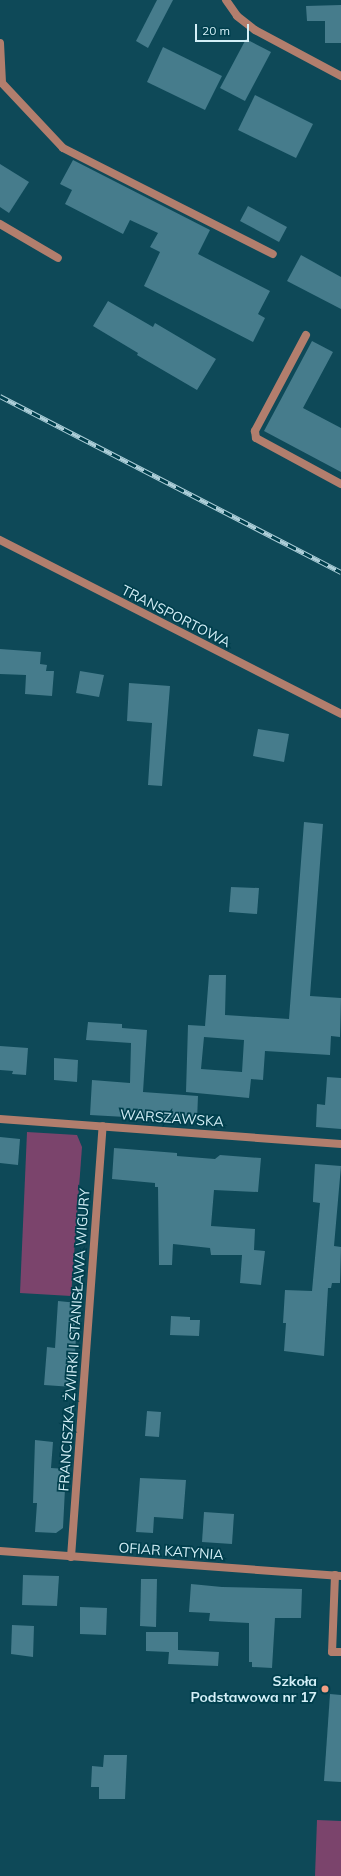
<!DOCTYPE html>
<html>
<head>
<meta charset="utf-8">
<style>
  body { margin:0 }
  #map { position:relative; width:341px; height:1876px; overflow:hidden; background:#0e4958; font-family:Mulish,sans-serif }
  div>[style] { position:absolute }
  .green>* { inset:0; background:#7b446c }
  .building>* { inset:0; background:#467c8c }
  .lane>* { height:8px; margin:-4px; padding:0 4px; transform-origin:4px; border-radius:4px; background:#b27e6d }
  .street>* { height:8px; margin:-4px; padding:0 4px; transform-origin:4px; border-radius:4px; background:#b27e6d }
  .rail>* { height:4.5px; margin-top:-2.25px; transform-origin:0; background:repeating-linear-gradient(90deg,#003f4d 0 9px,#adcfd9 0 18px); box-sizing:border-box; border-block:1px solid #adcfd9 }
  .dots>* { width:11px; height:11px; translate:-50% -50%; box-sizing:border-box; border:2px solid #003f4d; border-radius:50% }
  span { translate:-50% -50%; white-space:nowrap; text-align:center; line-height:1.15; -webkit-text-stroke:3.5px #003f4d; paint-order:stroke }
  .street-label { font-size:14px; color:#d3eff7 }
  .poi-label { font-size:14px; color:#d3eff7; font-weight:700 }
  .right { translate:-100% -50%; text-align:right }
  .scale { position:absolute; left:195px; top:24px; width:54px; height:18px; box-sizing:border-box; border:2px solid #d3eff7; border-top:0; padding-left:5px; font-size:12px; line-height:14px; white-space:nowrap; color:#d3eff7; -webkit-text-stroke:3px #003f4d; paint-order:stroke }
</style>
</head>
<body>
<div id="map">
  <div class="green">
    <i style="clip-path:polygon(27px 1132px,77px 1135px,82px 1147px,71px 1296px,20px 1293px)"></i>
    <i style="clip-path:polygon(317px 1820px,341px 1821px,341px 1876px,315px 1876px)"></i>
  </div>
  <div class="building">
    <i style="clip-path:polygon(157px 0,173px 0,148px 48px,136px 41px)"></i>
    <i style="clip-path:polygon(341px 5px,341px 43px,325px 43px,325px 21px,307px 21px,306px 6px)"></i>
    <i style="clip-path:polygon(246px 39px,271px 52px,245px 101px,220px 88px)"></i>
    <i style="clip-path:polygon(163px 47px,222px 76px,205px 110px,147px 82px)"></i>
    <i style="clip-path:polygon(255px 95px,313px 124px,296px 158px,238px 130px)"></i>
    <i style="clip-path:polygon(73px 160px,210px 230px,198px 254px,270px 291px,258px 314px,265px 318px,253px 342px,144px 286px,160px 252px,150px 247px,158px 233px,130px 220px,123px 234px,65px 204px,72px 190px,60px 184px)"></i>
    <i style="clip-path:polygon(0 164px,29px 182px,9px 213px,0 207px)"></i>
    <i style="clip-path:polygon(248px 206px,287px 227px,279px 242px,240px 221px)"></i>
    <i style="clip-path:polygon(301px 255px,341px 277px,341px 309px,287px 281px)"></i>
    <i style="clip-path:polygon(108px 301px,153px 327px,155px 323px,216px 359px,197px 390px,137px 355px,138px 353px,93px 326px)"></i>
    <i style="clip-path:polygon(312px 341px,333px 352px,303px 408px,341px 428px,341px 472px,264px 431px)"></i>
    <i style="clip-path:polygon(0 649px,41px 652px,40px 664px,47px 665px,46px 671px,54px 671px,52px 696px,25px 694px,26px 675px,0 674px)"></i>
    <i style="clip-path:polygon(80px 671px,104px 675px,99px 697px,76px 693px)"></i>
    <i style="clip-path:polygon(129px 683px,170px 686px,162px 786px,148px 785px,152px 723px,127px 721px)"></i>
    <i style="clip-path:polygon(258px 729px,289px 734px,284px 762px,253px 756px)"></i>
    <i style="clip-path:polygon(evenodd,304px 822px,323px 824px,310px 996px,341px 998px,340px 1037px,331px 1036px,330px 1055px,265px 1051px,263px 1080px,251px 1079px,249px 1098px,186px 1092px,188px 1025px,205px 1026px,209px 975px,226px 975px,225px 1015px,289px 1019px,304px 822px,204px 1037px,244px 1040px,242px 1072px,201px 1069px,204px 1037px)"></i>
    <i style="clip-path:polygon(231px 887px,259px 888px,257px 914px,229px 912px)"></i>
    <i style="clip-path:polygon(88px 1022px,122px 1024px,122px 1028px,147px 1030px,143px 1092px,198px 1096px,197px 1121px,90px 1115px,92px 1080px,130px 1083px,131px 1043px,86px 1040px)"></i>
    <i style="clip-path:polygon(0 1046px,28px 1048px,26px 1075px,12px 1074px,13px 1071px,0 1070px)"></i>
    <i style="clip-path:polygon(54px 1058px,78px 1060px,77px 1082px,54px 1080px)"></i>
    <i style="clip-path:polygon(327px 1077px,341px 1078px,341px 1129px,316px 1127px,317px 1104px,325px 1105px)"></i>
    <i style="clip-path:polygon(0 1137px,20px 1139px,18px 1165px,0 1163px)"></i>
    <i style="clip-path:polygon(114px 1148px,177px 1153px,177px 1156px,215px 1159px,220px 1155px,261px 1158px,258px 1192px,214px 1190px,211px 1226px,255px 1229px,254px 1250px,265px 1251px,261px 1285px,240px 1283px,242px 1255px,211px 1255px,210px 1248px,173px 1244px,172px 1265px,159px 1265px,158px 1187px,155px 1187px,155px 1183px,112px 1179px)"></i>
    <i style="clip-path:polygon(315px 1164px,341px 1166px,334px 1246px,341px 1247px,340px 1283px,332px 1283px,331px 1288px,328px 1288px,324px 1356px,284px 1351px,286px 1323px,283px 1323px,285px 1290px,312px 1291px,320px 1203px,313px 1202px,313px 1199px)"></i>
    <i style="clip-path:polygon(58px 1301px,78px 1303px,73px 1387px,44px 1385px,47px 1347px,55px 1348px)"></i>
    <i style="clip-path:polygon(171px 1316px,190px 1317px,190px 1320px,200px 1320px,199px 1336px,170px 1335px)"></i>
    <i style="clip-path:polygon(147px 1411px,161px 1412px,159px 1437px,145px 1436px)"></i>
    <i style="clip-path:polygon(35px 1440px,53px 1442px,51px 1468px,66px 1469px,63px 1528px,56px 1533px,35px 1532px,37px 1503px,33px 1503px)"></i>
    <i style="clip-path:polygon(140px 1478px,186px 1480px,183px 1519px,154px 1517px,153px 1533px,136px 1532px)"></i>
    <i style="clip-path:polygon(204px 1512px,234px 1514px,232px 1544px,202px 1542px)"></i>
    <i style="clip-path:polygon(23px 1575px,59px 1576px,57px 1606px,22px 1605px)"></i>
    <i style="clip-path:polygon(141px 1579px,157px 1579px,156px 1627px,140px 1626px)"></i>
    <i style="clip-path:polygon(191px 1584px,222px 1587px,302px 1589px,301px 1618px,275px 1618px,272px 1668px,252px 1667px,252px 1662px,249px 1662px,249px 1623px,209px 1621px,210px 1613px,189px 1612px)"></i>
    <i style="clip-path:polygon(80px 1607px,107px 1608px,106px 1635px,80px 1634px)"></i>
    <i style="clip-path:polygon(12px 1625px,34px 1626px,33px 1657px,11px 1654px)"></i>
    <i style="clip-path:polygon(146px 1632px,178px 1632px,178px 1650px,219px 1652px,218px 1666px,168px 1664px,169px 1652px,146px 1651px)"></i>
    <i style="clip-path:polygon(330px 1694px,341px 1695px,341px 1782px,324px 1781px)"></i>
    <i style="clip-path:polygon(104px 1755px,127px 1755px,125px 1799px,99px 1799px,99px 1787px,91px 1787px,92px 1766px,103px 1767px)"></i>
  </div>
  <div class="lane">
    <i style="left:0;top:43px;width:40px;rotate:87.1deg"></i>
    <i style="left:2px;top:83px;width:89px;rotate:46.8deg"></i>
    <i style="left:63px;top:148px;width:235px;rotate:26.8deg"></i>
    <i style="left:0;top:224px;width:67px;rotate:30.4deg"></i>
    <i style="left:306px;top:335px;width:109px;rotate:118deg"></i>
    <i style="left:255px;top:431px;width:7px;rotate:82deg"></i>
    <i style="left:256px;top:438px;width:97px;rotate:28.4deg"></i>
    <i style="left:335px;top:1575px;width:77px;rotate:92.2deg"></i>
    <i style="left:332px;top:1652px;width:9px"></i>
  </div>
  <div class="street">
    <i style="left:226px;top:0;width:19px;rotate:55deg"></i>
    <i style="left:237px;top:16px;width:23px;rotate:38deg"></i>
    <i style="left:255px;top:30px;width:98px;rotate:28.1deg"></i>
    <i style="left:0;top:540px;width:383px;rotate:27deg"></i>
    <i style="left:0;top:1119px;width:342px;rotate:4.2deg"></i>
    <i style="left:0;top:1551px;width:342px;rotate:4.2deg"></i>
    <i style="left:71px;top:1557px;width:432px;rotate:-85.8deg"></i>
  </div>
  <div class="rail">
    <i style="left:0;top:396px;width:384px;rotate:27.3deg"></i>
  </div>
  <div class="dots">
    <i style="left:325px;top:1689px;background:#f39f84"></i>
  </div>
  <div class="street-label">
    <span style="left:176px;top:616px;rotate:27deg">TRANSPORTOWA</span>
    <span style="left:172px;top:1118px;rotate:4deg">WARSZAWSKA</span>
    <span style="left:74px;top:1340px;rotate:-86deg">FRANCISZKA ŻWIRKI I STANISŁAWA WIGURY</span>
    <span style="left:171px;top:1551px;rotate:4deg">OFIAR KATYNIA</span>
  </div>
  <div class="poi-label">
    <span class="right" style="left:317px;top:1689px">Szkoła<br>Podstawowa nr 17</span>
  </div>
  <div class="scale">20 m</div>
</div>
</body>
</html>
